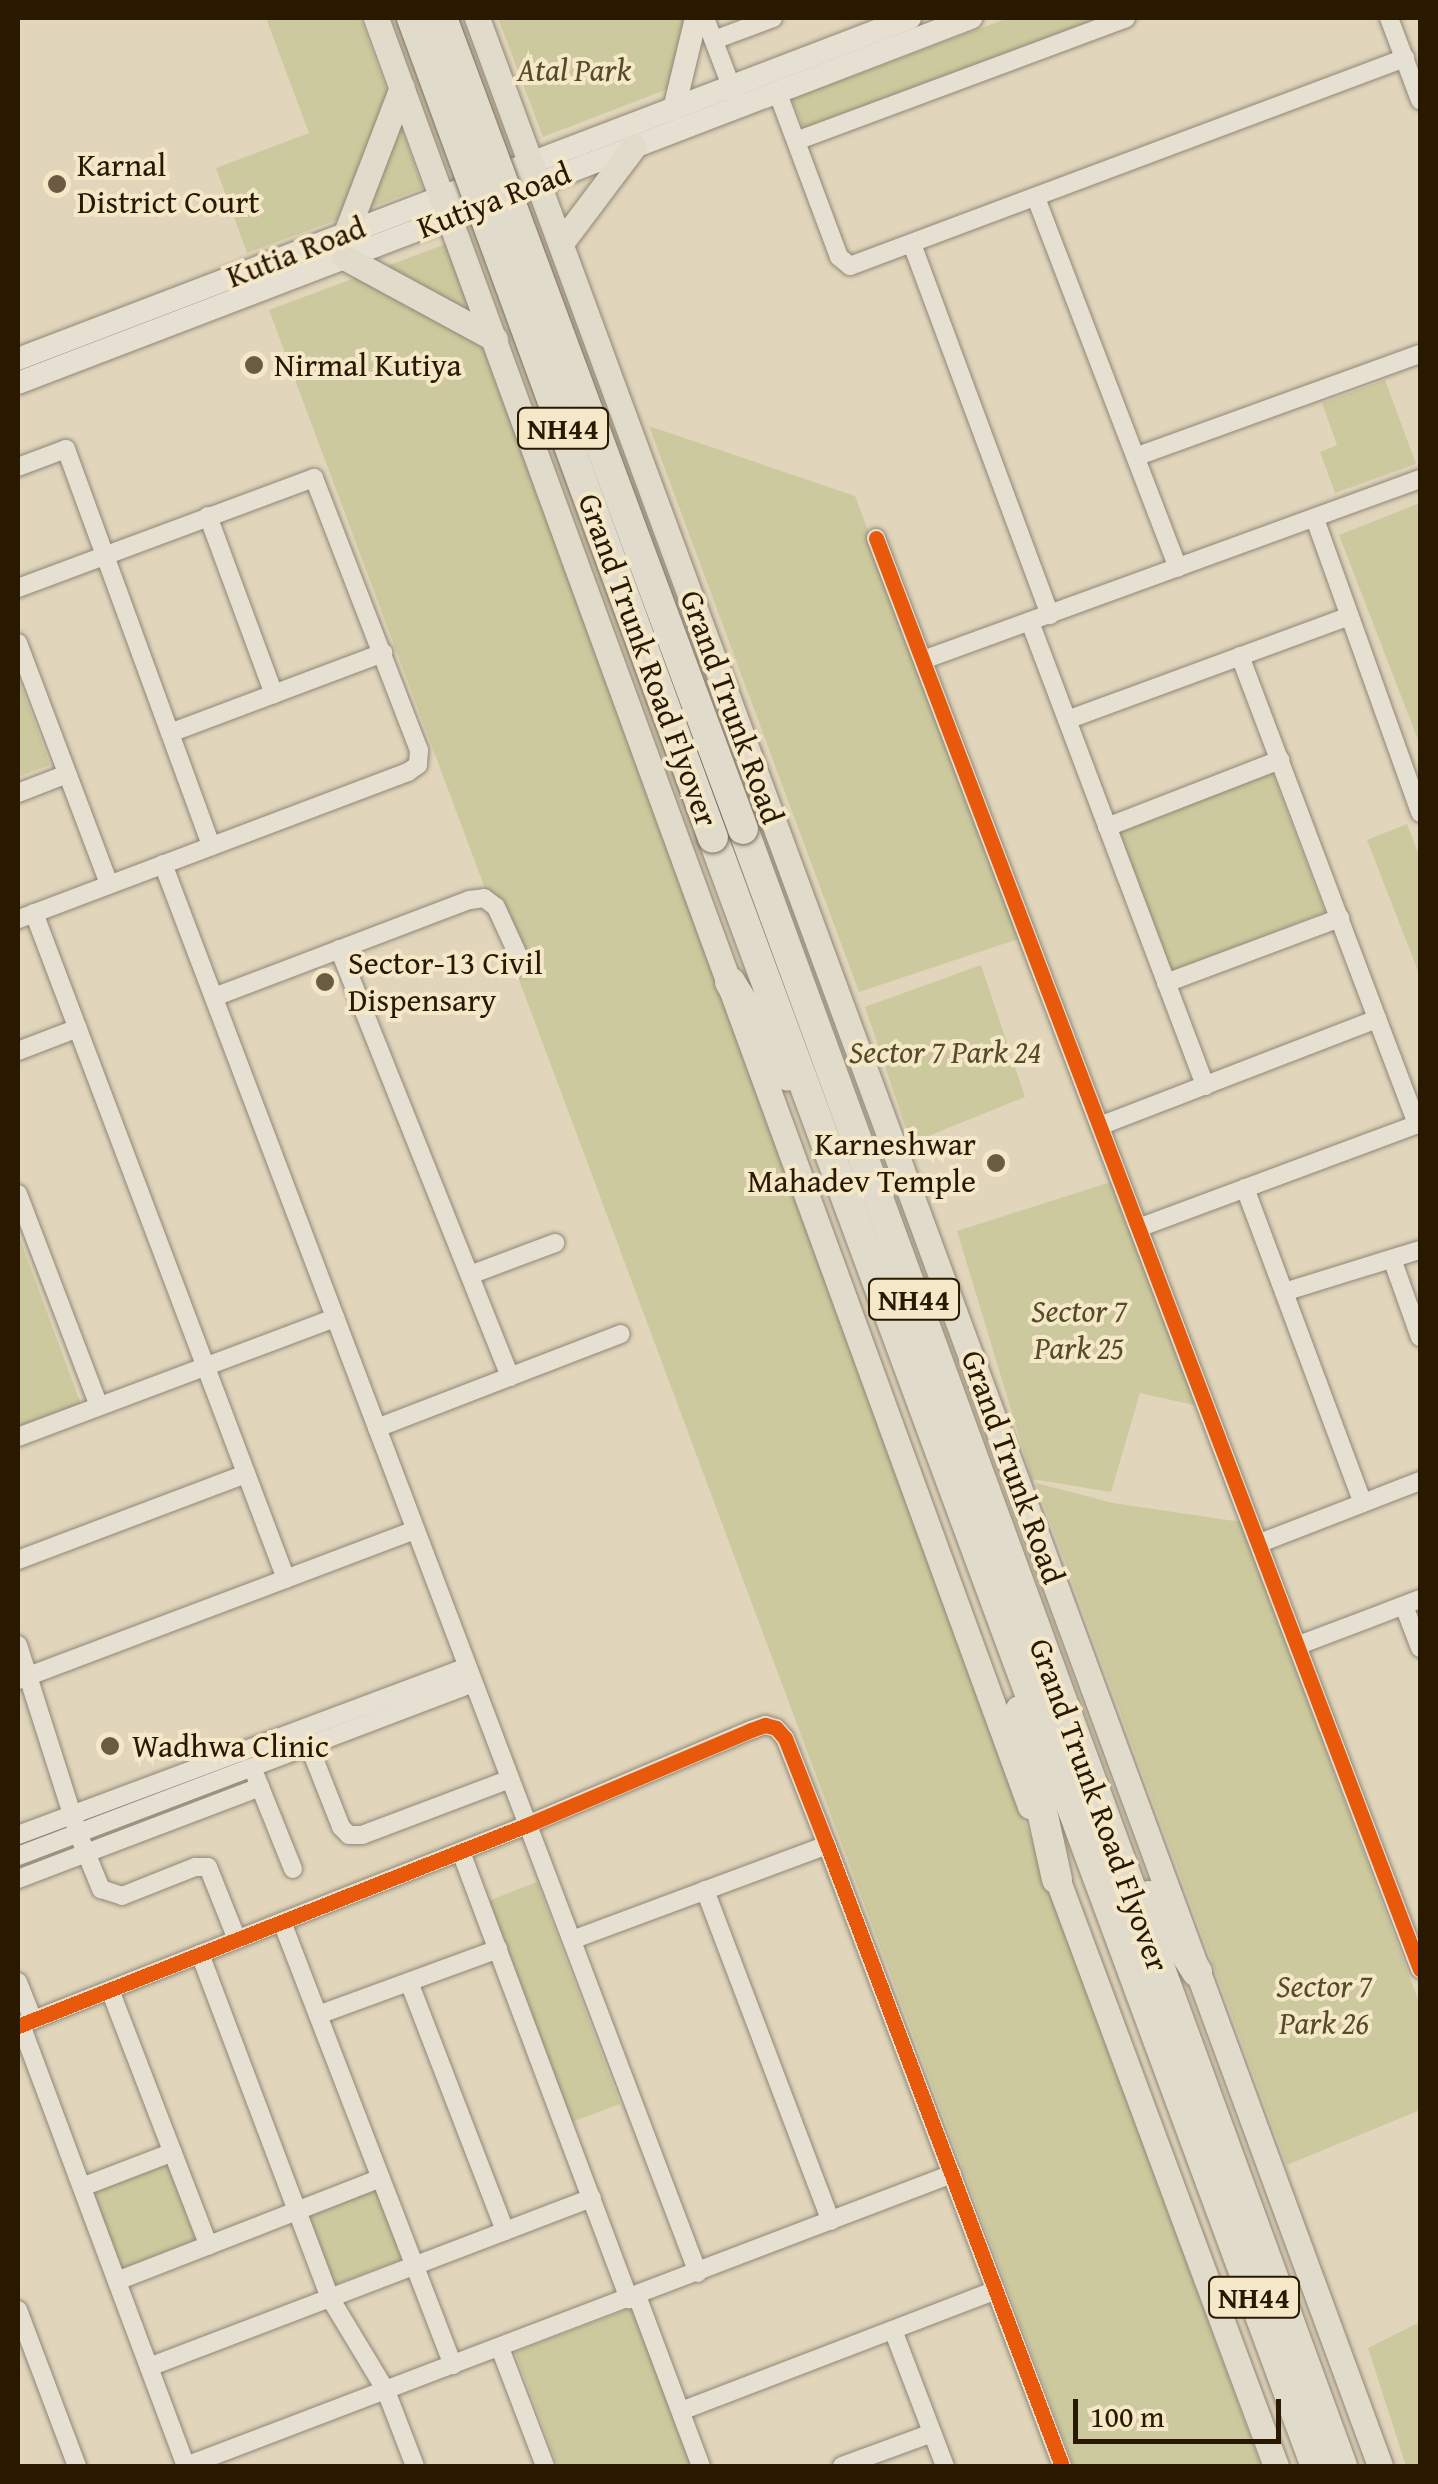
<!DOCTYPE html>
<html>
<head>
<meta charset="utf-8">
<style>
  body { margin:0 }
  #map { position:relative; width:1438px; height:2484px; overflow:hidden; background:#e1d5bb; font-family:"Gentium Book Plus",serif }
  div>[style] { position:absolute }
  .green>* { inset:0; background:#cdc99e }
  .roads { filter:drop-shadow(0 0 2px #8f8675) drop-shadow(0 0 2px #8f8675) }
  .street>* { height:18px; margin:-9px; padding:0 9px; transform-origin:9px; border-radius:9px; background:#e6e0d3 }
  .secondary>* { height:22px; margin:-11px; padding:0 11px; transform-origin:11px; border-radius:11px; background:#e6e0d3 }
  .primary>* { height:25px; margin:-12.5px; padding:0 12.5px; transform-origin:12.5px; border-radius:12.5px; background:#e1dbcc }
  .highway>* { height:30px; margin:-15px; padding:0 15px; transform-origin:15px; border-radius:15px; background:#e1dbcc }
  .bridges { filter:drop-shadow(0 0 2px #756c5c) drop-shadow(0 0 2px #756c5c) }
  .highway-bridge>* { height:30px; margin:-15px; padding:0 15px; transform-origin:15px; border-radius:15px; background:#e1dbcc }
  .cycleway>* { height:15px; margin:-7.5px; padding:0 7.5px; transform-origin:7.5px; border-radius:7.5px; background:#e8590c }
  .dots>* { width:28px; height:28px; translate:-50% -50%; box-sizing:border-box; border:5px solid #f5e8c9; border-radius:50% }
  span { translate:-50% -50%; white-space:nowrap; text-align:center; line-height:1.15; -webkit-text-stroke:8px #f5e8c9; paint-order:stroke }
  .shield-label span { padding:2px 8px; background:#f5e8c9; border:2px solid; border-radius:8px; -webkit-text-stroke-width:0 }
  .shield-label { font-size:30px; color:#2a1901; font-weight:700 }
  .park-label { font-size:32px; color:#564b29; font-style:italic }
  .poi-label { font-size:32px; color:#2a1901 }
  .left { translate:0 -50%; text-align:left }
  .right { translate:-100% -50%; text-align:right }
  .street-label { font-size:32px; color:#2a1901 }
  .frame { position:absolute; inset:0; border:20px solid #2a1901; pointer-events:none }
  .scale { position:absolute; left:1073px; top:2399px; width:208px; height:45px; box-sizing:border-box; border:5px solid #2a1901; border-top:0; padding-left:12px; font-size:30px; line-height:35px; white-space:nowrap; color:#2a1901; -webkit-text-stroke:8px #f5e8c9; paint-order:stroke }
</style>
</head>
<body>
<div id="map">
  <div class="green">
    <i style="clip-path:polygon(266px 18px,360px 18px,423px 188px,247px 253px,216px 168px,309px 133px)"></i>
    <i style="clip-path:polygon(498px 18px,688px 18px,673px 87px,543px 137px)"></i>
    <i style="clip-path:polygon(1008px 18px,1098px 18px,804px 129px,792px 99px)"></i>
    <i style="clip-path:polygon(446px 244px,1261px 2466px,1074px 2466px,269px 310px)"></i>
    <i style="clip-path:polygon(1385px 380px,1416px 464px,1335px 493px,1320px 452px,1337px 445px,1322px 403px)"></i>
    <i style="clip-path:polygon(649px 426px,855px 496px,1021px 938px,859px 992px)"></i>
    <i style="clip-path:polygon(1420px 503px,1420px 745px,1339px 535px)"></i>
    <i style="clip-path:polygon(18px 677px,50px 765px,18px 777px)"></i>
    <i style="clip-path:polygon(1272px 772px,1325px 912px,1172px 971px,1119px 832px)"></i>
    <i style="clip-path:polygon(1407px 824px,1420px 858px,1420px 976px,1367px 840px)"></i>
    <i style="clip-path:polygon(981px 965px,1025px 1097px,911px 1143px,865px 1007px)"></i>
    <i style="clip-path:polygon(1114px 1181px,1203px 1407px,1140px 1393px,1111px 1492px,1032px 1479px,957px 1231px)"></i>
    <i style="clip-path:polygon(18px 1234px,81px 1404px,18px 1427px)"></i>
    <i style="clip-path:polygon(1036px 1483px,1113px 1503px,1241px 1522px,1420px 2005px,1420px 2110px,1287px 2165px)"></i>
    <i style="clip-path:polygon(537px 1882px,620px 2104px,572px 2122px,488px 1901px)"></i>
    <i style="clip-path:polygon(167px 2162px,196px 2241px,120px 2269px,90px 2190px)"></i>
    <i style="clip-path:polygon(375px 2189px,402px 2259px,334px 2285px,307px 2215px)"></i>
    <i style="clip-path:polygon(632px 2308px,692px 2466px,558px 2466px,515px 2352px)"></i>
    <i style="clip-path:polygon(1420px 2322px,1420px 2466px,1406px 2466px,1368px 2348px)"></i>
  </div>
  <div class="roads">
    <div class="street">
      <i style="left:705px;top:18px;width:84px;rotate:69deg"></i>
      <i style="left:1389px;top:18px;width:88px;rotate:69.3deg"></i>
      <i style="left:714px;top:40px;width:63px;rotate:-20.4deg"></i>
      <i style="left:777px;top:91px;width:177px;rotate:69.5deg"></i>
      <i style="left:839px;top:257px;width:14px;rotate:39deg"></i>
      <i style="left:850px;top:266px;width:593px;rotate:-20.54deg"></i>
      <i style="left:796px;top:141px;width:352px;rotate:-20.4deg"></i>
      <i style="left:1036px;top:198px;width:396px;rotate:69deg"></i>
      <i style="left:912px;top:244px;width:396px;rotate:69.6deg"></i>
      <i style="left:1138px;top:456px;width:300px;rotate:-19.9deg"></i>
      <i style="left:18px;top:467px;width:51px;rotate:-20.6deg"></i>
      <i style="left:66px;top:449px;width:423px;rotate:69.9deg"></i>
      <i style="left:208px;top:516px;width:190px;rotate:69.7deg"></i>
      <i style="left:1315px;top:519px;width:312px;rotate:70.3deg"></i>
      <i style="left:876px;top:538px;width:1531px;rotate:69.19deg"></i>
      <i style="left:18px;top:588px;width:316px;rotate:-20.4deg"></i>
      <i style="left:314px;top:478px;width:292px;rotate:68.9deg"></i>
      <i style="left:419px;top:750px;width:15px;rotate:94deg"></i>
      <i style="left:418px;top:765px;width:12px;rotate:145deg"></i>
      <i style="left:408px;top:772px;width:417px;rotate:159.3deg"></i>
      <i style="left:1030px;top:622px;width:496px;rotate:69.3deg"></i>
      <i style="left:18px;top:643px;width:258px;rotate:69.3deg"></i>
      <i style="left:1240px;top:656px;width:500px;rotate:69.28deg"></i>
      <i style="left:923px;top:660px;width:529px;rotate:-20.01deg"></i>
      <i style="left:1067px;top:720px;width:298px;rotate:-20.2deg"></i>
      <i style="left:170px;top:733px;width:228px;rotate:-20.6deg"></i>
      <i style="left:18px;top:793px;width:53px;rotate:-21.2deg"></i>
      <i style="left:1107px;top:827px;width:186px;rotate:-21.2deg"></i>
      <i style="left:163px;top:864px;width:1507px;rotate:69.21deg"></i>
      <i style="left:34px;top:913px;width:712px;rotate:69.27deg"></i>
      <i style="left:339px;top:949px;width:461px;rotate:68.2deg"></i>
      <i style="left:1166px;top:983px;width:186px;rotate:-20.5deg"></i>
      <i style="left:214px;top:997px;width:274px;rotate:-20.8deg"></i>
      <i style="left:470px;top:900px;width:14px;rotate:-8deg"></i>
      <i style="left:484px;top:898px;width:15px;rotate:37deg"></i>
      <i style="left:496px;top:907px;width:65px;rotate:65.4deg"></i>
      <i style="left:18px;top:1051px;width:64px;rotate:-21deg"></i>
      <i style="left:1102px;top:1125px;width:295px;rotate:-21.1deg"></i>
      <i style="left:1245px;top:1188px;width:336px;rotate:69.5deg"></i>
      <i style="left:18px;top:1194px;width:227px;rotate:69.1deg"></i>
      <i style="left:1141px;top:1227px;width:298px;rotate:-20.4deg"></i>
      <i style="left:1392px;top:1259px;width:83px;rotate:70.3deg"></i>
      <i style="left:470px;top:1275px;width:91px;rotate:-20.6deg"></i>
      <i style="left:1284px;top:1292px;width:142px;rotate:-17.2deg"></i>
      <i style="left:377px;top:1428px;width:261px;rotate:-21.1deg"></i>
      <i style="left:18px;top:1437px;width:339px;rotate:-20.6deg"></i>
      <i style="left:1260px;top:1543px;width:172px;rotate:-21.2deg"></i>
      <i style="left:18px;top:1560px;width:244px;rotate:-20.7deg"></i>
      <i style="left:1404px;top:1606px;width:45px;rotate:69.1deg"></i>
      <i style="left:18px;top:1645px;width:197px;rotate:72.3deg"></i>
      <i style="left:78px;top:1833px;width:61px;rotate:67.7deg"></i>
      <i style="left:101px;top:1889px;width:22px;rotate:18deg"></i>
      <i style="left:122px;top:1896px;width:79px;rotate:-21.7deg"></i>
      <i style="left:195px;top:1867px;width:13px"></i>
      <i style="left:208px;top:1867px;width:75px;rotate:68.2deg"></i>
      <i style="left:1299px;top:1645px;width:129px;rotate:-20.8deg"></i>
      <i style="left:18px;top:1680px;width:424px;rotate:-20.7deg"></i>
      <i style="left:306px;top:1738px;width:96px;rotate:68.5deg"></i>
      <i style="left:341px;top:1827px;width:11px;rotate:45deg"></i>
      <i style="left:349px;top:1835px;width:13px"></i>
      <i style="left:362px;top:1835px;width:158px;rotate:-20.7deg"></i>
      <i style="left:256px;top:1777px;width:99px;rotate:68.1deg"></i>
      <i style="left:18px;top:1835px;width:479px;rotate:-20.5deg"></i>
      <i style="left:461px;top:1852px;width:478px;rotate:69.4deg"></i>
      <i style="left:18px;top:1856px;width:487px;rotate:-20.8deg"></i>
      <i style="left:18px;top:1879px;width:259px;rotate:-20.8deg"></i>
      <i style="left:705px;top:1890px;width:354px;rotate:69.2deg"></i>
      <i style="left:282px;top:1922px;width:475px;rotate:68.9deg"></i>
      <i style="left:572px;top:1940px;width:272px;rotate:-20.4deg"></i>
      <i style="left:200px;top:1954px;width:368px;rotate:69.3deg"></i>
      <i style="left:330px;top:2298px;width:109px;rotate:58.9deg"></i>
      <i style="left:386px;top:2391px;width:80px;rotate:68.9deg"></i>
      <i style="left:18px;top:1982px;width:41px;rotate:68.5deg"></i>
      <i style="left:409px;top:1982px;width:267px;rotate:68.9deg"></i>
      <i style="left:110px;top:1990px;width:274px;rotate:68.9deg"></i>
      <i style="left:318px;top:2015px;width:192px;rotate:-20.1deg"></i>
      <i style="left:21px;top:2025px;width:471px;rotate:69.5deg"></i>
      <i style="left:18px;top:2026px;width:547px;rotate:-21.55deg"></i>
      <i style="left:527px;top:1825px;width:243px;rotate:-23deg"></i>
      <i style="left:751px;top:1730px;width:15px;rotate:-20deg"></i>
      <i style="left:765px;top:1725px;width:11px;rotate:15deg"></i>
      <i style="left:776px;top:1728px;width:13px;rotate:48deg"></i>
      <i style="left:785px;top:1738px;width:115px;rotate:68.6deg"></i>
      <i style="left:827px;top:1845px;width:664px;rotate:69.27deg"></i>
      <i style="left:82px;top:2187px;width:97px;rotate:-21deg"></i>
      <i style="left:117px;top:2281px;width:283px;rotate:-21.3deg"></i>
      <i style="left:637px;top:2296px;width:182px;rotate:69.4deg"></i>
      <i style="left:18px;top:2310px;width:167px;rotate:69.3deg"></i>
      <i style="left:893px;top:2330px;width:146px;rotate:69.1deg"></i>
      <i style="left:500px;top:2348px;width:126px;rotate:69.1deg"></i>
      <i style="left:149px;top:2367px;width:474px;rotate:-20.9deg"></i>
      <i style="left:681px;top:2411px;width:337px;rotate:-21deg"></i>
      <i style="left:186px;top:2466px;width:820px;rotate:-20.87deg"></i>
      <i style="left:842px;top:2466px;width:96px;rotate:-20.1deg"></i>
    </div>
    <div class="secondary">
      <i style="left:674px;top:109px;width:94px;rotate:-76.4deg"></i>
      <i style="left:18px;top:359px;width:955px;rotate:-20.92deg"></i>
      <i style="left:18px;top:383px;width:1021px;rotate:-20.96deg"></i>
    </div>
    <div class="primary">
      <i style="left:376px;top:18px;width:1904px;rotate:69.91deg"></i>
      <i style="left:477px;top:18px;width:2609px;rotate:69.75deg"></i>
      <i style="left:346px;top:233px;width:156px;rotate:-69deg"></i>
      <i style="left:561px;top:243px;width:121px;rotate:-53deg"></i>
      <i style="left:344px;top:257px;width:172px;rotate:28.5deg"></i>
      <i style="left:1051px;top:1862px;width:645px;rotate:69.57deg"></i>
    </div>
    <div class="highway">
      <i style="left:743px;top:829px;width:1743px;rotate:69.9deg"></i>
      <i style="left:713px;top:838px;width:1736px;rotate:69.68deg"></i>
      <i style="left:730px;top:982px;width:110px;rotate:58.3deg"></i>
      <i style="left:1020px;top:1711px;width:172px;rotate:77.6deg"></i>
      <i style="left:1149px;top:1896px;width:90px;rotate:57.7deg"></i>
    </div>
  </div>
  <div class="bridges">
    <div class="highway-bridge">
      <i style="left:412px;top:18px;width:873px;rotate:69.84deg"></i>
      <i style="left:442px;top:18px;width:865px;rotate:69.64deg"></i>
    </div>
  </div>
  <div class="cycleway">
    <i style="left:876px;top:538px;width:1531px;rotate:69.19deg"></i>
    <i style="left:18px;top:2026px;width:547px;rotate:-21.55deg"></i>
    <i style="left:527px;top:1825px;width:243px;rotate:-23deg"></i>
    <i style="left:751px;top:1730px;width:15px;rotate:-20deg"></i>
    <i style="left:765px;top:1725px;width:11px;rotate:15deg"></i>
    <i style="left:776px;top:1728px;width:13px;rotate:48deg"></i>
    <i style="left:785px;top:1738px;width:115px;rotate:68.6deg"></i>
    <i style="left:827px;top:1845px;width:664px;rotate:69.27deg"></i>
  </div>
  <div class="dots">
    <i style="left:57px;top:184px;background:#6a5b42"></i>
    <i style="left:254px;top:365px;background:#6a5b42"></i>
    <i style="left:325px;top:982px;background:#6a5b42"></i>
    <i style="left:996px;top:1163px;background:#6a5b42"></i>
    <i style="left:110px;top:1746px;background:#6a5b42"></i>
  </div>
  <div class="shield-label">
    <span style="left:563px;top:428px">NH44</span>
    <span style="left:914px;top:1299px">NH44</span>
    <span style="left:1254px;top:2297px">NH44</span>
  </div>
  <div class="park-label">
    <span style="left:574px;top:70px">Atal Park</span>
    <span style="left:945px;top:1052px">Sector 7 Park 24</span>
    <span style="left:1079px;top:1330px">Sector 7<br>Park 25</span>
    <span style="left:1324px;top:2005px">Sector 7<br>Park 26</span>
  </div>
  <div class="poi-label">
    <span class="left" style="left:77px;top:184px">Karnal<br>District Court</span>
    <span class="left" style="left:274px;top:365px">Nirmal Kutiya</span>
    <span class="left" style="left:348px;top:982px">Sector-13 Civil<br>Dispensary</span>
    <span class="right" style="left:976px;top:1163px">Karneshwar<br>Mahadev Temple</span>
    <span class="left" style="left:132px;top:1746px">Wadhwa Clinic</span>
  </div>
  <div class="street-label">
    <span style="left:494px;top:200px;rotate:-21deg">Kutiya Road</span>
    <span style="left:296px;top:252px;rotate:-21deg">Kutia Road</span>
    <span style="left:648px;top:660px;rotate:70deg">Grand Trunk Road Flyover</span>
    <span style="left:732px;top:707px;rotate:70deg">Grand Trunk Road</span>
    <span style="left:1013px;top:1467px;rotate:70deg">Grand Trunk Road</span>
    <span style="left:1099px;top:1805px;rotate:70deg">Grand Trunk Road Flyover</span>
  </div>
  <div class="frame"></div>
  <div class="scale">100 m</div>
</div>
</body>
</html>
